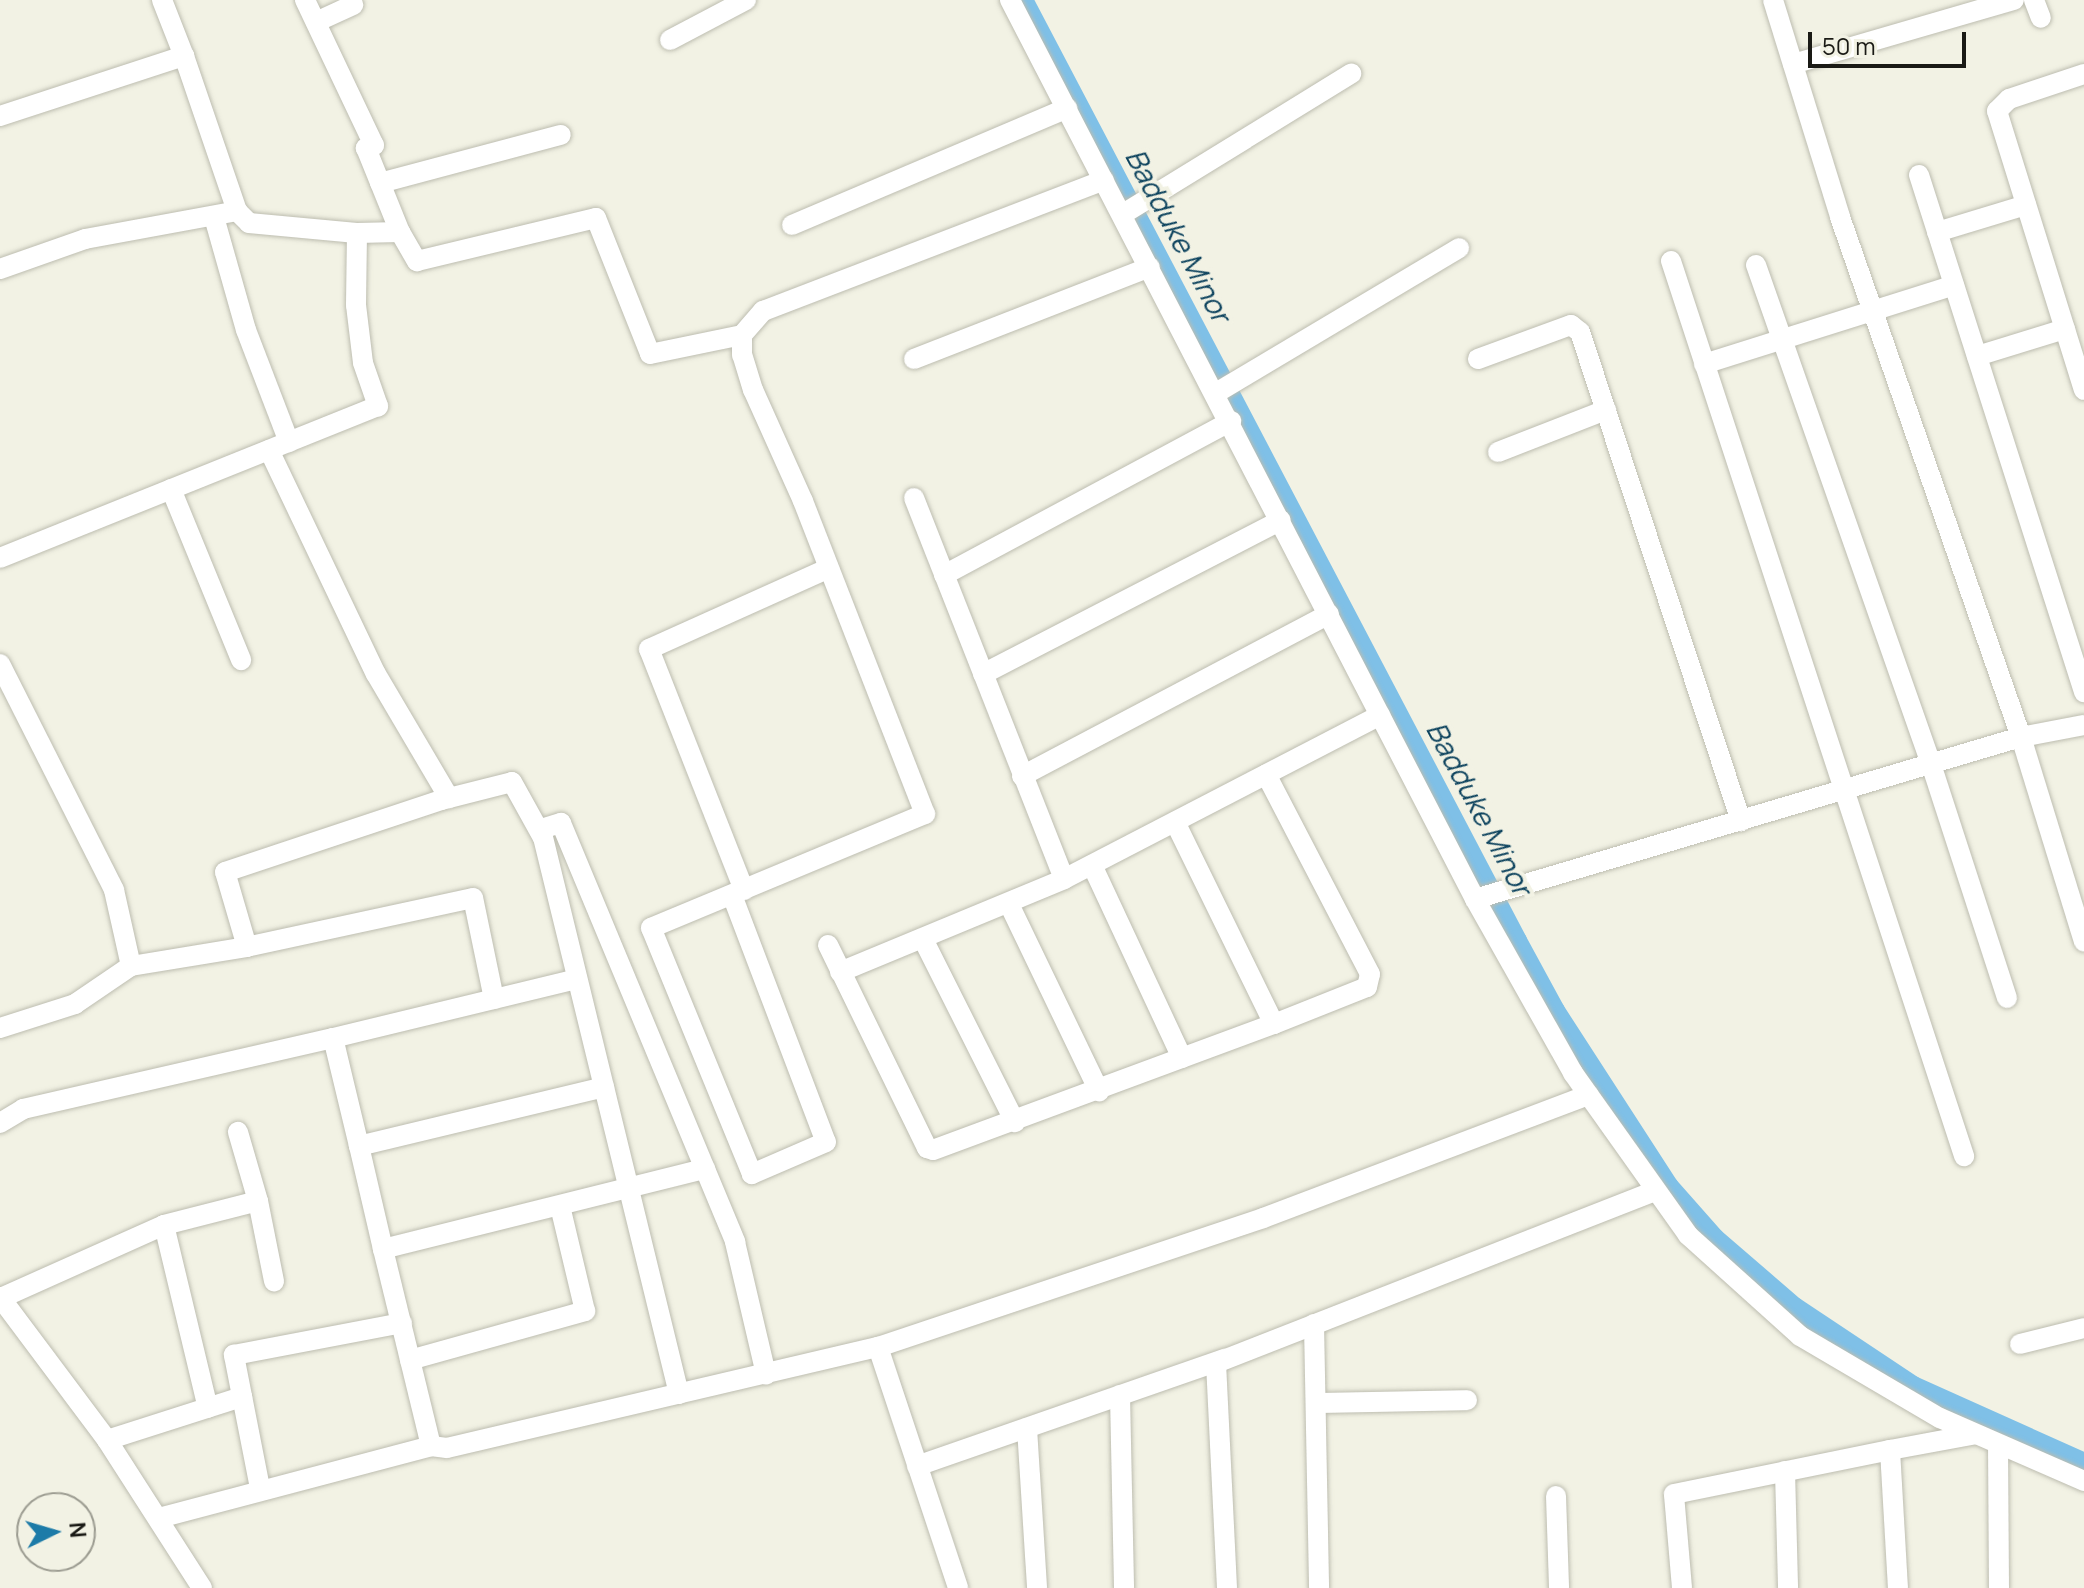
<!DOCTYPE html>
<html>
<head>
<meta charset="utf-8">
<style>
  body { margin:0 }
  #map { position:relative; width:2084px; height:1588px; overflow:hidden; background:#f2f2e4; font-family:Manrope,sans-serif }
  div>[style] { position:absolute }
  .canal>* { height:22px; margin:-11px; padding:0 11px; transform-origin:11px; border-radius:11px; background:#7fc0e7 }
  .roads { filter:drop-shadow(0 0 2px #bdbdb0) drop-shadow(0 0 2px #bdbdb0) }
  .minor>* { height:20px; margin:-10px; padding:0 10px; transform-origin:10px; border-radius:10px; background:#fff }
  span { translate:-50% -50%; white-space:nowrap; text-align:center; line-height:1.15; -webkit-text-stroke:8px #f2f2e4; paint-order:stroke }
  .water-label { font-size:28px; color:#0c425d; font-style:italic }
  .north { position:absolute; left:16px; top:1492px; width:80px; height:80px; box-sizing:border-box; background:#f2f2e4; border:2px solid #9c9c91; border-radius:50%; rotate:85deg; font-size:22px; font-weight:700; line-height:32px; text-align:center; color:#1a1a15 }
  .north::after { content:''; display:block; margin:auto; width:28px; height:36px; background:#1d7ba8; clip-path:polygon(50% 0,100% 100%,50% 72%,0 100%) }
  .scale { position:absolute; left:1808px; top:32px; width:158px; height:36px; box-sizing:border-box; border:4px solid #1a1a15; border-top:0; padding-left:10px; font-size:24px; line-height:28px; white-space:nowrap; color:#1a1a15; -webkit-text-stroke:6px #f2f2e4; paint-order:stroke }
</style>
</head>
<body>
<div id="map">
  <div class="canal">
    <i style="left:1022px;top:0;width:1063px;rotate:62.3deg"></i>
    <i style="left:1516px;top:941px;width:80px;rotate:61.5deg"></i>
    <i style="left:1554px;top:1011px;width:210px;rotate:57.1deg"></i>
    <i style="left:1668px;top:1187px;width:69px;rotate:48.5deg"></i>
    <i style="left:1714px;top:1239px;width:106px;rotate:40.8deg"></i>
    <i style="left:1794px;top:1308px;width:143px;rotate:33.6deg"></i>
    <i style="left:1913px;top:1387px;width:188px;rotate:24.2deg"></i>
  </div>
  <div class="roads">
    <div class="minor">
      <i style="left:162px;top:0;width:60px;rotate:68.6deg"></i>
      <i style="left:305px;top:0;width:161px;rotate:64.6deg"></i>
      <i style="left:374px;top:145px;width:9px;rotate:159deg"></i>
      <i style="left:366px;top:148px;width:91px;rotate:68deg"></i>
      <i style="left:400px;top:232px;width:43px;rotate:178.7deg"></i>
      <i style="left:1010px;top:0;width:1012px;rotate:62.65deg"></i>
      <i style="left:1475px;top:899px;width:200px;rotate:60.6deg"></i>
      <i style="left:1573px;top:1073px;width:199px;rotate:54.6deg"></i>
      <i style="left:1688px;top:1235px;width:151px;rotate:42deg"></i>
      <i style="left:1800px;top:1336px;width:162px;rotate:30.4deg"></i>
      <i style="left:1940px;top:1418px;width:157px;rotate:23.6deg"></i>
      <i style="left:1773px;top:0;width:227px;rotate:72.8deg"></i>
      <i style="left:1840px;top:217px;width:551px;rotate:70.81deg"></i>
      <i style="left:2021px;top:737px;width:214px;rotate:72.9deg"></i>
      <i style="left:2034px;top:0;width:19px;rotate:69deg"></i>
      <i style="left:316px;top:22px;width:41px;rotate:-24.7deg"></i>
      <i style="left:670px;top:40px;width:86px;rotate:-27.8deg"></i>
      <i style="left:1793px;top:64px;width:230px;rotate:-16.2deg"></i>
      <i style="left:2084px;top:74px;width:79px;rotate:161.6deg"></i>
      <i style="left:2009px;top:99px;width:17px;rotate:135deg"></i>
      <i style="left:1997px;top:111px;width:292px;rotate:72.7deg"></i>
      <i style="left:0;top:116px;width:194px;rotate:-18.1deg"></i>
      <i style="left:184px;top:56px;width:164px;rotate:71.1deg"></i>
      <i style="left:1919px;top:175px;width:543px;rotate:72.3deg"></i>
      <i style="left:380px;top:183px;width:187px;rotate:-14.9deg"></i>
      <i style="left:1123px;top:214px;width:268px;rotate:-31.6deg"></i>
      <i style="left:214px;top:217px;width:117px;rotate:74.2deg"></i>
      <i style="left:246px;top:330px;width:120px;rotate:69deg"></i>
      <i style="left:792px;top:225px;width:299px;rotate:-23deg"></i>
      <i style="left:400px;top:232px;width:34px;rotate:60deg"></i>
      <i style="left:417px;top:261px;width:184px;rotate:-13.5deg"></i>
      <i style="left:596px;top:218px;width:146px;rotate:68.3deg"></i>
      <i style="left:650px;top:354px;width:94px;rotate:-11.7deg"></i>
      <i style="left:1937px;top:232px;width:93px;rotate:-16.9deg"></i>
      <i style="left:1671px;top:261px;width:942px;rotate:71.87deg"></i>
      <i style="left:1756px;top:265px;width:529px;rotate:70.67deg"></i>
      <i style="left:1931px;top:764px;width:246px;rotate:72deg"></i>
      <i style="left:0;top:269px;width:90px;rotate:-19.4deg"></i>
      <i style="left:85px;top:239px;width:155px;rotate:-10.4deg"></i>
      <i style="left:237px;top:211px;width:17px;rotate:45deg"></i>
      <i style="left:249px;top:223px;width:108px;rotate:5.3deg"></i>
      <i style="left:357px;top:233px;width:72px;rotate:90.8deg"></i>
      <i style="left:356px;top:305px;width:58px;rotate:83.1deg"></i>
      <i style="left:363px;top:363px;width:46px;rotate:70.8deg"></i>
      <i style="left:378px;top:406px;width:407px;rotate:158.1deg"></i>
      <i style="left:1977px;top:356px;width:92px;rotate:-17.1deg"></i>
      <i style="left:914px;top:359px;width:253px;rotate:-21.3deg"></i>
      <i style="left:1478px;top:359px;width:99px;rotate:-20.1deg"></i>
      <i style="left:1571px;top:325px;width:11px;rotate:38deg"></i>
      <i style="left:1580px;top:332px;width:515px;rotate:71.78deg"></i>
      <i style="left:1704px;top:364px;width:262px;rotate:-17.5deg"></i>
      <i style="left:1216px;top:393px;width:283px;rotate:-30.8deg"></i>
      <i style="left:269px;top:450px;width:248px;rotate:64.5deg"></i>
      <i style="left:376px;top:674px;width:144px;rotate:59.5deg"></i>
      <i style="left:1498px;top:452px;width:116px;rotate:-21.3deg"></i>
      <i style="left:171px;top:489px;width:185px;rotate:67.7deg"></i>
      <i style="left:914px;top:498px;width:409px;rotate:68.5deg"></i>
      <i style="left:944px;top:575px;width:326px;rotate:-28.2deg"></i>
      <i style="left:0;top:664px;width:253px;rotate:63.2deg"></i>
      <i style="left:114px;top:890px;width:78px;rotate:77.4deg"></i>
      <i style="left:131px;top:966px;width:118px;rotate:-9.3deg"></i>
      <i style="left:983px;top:674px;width:335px;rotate:-27.3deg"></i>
      <i style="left:1022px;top:776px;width:347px;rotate:-27.8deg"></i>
      <i style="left:1175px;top:822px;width:225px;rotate:63.9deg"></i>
      <i style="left:1092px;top:865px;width:213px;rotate:65deg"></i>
      <i style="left:744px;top:890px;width:259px;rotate:-111.5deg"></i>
      <i style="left:649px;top:649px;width:197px;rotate:-24.2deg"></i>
      <i style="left:732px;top:895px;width:264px;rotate:69.2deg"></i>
      <i style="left:826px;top:1142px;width:81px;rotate:156.6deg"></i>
      <i style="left:752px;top:1174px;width:266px;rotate:-112.3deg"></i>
      <i style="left:651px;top:928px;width:297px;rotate:-22.6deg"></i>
      <i style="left:925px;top:814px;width:336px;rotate:-111.3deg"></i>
      <i style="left:803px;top:501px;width:122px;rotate:-114.2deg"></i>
      <i style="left:753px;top:390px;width:37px;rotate:-107deg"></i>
      <i style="left:742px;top:355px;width:20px;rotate:-90deg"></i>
      <i style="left:742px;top:335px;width:32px;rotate:-49deg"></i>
      <i style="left:763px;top:311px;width:365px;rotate:-21deg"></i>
      <i style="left:1475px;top:899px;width:570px;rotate:-16.53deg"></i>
      <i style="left:2021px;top:737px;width:64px;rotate:-10.8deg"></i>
      <i style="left:1009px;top:904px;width:208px;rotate:64.3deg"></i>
      <i style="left:923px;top:939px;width:205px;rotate:63.3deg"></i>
      <i style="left:828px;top:945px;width:226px;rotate:64deg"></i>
      <i style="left:927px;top:1148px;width:6px;rotate:18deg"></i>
      <i style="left:933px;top:1150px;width:364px;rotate:-20.3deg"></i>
      <i style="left:1274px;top:1024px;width:100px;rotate:-21.7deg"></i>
      <i style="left:1367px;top:987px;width:13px;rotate:-77deg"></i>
      <i style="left:1370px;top:974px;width:225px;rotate:-117.5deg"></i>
      <i style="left:840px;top:972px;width:243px;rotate:-22.5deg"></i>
      <i style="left:1064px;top:879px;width:356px;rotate:-27.4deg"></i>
      <i style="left:494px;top:999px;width:103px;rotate:-101.7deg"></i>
      <i style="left:473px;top:898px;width:231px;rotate:167.8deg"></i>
      <i style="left:247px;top:947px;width:78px;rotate:-106.3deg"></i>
      <i style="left:225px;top:872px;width:228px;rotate:-18.4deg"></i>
      <i style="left:441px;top:800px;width:73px;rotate:-14.2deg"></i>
      <i style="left:512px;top:782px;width:64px;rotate:61deg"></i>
      <i style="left:0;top:1028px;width:79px;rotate:-17.7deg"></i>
      <i style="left:75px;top:1004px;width:68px;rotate:-34.2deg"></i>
      <i style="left:0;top:1123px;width:27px;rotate:-31deg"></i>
      <i style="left:23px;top:1109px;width:318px;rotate:-12.9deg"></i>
      <i style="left:359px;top:1146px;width:111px;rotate:-103.5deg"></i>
      <i style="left:333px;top:1038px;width:251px;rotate:-13.6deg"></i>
      <i style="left:258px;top:1201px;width:82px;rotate:78.7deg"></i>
      <i style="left:164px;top:1225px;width:97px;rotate:-14.3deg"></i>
      <i style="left:258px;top:1201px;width:72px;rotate:-106.2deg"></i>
      <i style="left:383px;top:1249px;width:106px;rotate:-103.1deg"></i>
      <i style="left:359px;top:1146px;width:252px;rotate:-13.5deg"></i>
      <i style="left:0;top:1297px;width:179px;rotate:53.2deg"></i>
      <i style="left:107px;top:1440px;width:176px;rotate:57.3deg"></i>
      <i style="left:1px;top:1298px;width:179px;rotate:-24.1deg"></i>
      <i style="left:164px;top:1225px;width:188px;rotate:76.5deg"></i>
      <i style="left:1314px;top:1324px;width:264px;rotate:88.9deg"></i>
      <i style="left:2020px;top:1344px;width:66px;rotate:-14deg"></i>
      <i style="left:878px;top:1347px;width:254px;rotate:71.6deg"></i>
      <i style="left:410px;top:1360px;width:182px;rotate:-15.6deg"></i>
      <i style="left:585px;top:1311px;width:108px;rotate:-103.4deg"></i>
      <i style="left:679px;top:1394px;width:582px;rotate:-103.73deg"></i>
      <i style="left:541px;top:829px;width:21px;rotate:-17deg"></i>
      <i style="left:561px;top:823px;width:454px;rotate:67.4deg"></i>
      <i style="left:735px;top:1242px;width:136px;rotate:76.8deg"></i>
      <i style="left:1120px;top:1395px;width:193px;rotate:88.8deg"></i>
      <i style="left:1316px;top:1403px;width:151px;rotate:-1.1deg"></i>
      <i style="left:1027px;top:1428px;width:160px;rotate:86.4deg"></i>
      <i style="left:107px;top:1440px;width:142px;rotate:-17.7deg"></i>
      <i style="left:1998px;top:1445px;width:143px;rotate:89.6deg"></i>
      <i style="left:431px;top:1446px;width:203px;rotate:-103.7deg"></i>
      <i style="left:383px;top:1249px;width:332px;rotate:-14deg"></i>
      <i style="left:1890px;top:1450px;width:87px;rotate:-10.5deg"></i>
      <i style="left:917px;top:1466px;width:326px;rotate:-19.2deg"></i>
      <i style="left:1785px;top:1471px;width:117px;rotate:88.5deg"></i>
      <i style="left:260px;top:1488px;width:136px;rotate:-101.1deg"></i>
      <i style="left:234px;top:1355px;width:171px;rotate:-10.8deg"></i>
      <i style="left:1556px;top:1496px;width:92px;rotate:88.1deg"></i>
      <i style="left:159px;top:1518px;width:281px;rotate:-14.8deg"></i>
      <i style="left:431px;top:1446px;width:16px;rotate:7deg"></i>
      <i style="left:447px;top:1448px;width:443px;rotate:-13.2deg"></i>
      <i style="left:878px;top:1347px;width:406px;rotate:-18.5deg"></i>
      <i style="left:1263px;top:1218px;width:348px;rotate:-20.7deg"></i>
      <i style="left:1227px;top:1588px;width:225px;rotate:-92.8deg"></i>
      <i style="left:1216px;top:1363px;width:472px;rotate:-21.4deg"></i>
      <i style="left:1682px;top:1588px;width:94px;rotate:-94.9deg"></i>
      <i style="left:1674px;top:1494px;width:220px;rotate:-11.5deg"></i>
      <i style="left:1890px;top:1450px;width:138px;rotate:86.7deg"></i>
    </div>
  </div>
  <div class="water-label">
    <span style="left:1179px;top:235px;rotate:62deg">Badduke Minor</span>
    <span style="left:1480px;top:808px;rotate:62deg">Badduke Minor</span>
  </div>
  <div class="north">N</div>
  <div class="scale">50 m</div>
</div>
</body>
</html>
